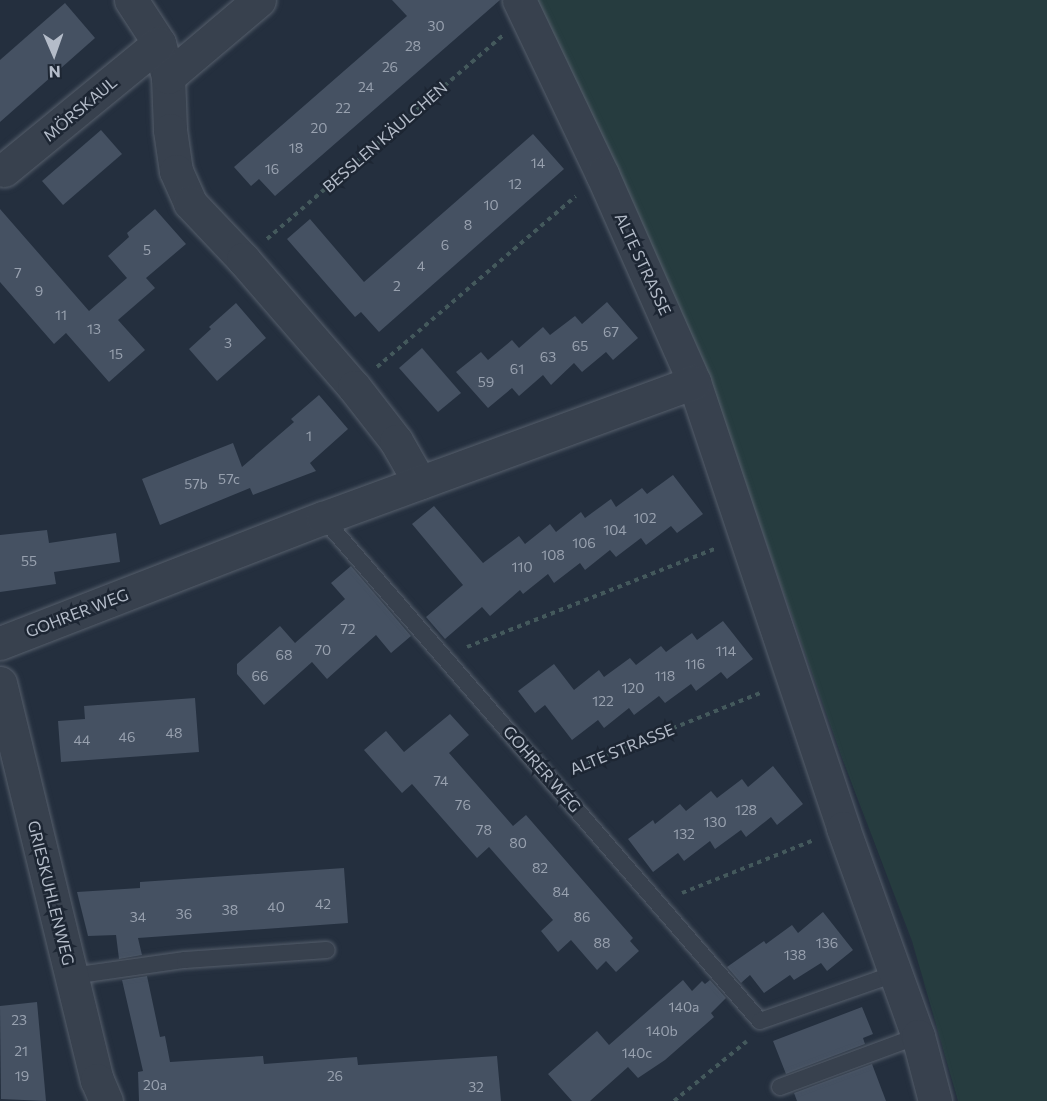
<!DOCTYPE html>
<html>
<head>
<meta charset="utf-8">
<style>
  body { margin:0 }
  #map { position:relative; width:1047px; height:1101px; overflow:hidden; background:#242f3e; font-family:Commissioner,sans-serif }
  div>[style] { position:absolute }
  .green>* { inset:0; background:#263c3f }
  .building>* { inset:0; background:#455162 }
  .path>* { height:4px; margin-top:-2px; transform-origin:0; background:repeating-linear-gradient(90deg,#44595c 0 4.5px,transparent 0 9px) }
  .roads { filter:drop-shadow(0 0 2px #565f6c) drop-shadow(0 0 2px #565f6c) }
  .lane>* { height:16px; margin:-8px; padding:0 8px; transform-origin:8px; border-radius:8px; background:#38414e }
  .street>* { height:33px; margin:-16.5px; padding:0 16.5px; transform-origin:16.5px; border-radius:16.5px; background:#38414e }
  span { translate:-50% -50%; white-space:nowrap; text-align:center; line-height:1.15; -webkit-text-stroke:5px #1d2633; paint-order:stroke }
  .number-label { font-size:14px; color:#98a1af }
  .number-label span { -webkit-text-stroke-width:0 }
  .street-label { font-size:16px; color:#b4bcc9 }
  .north { position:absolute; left:24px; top:24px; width:60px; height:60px; -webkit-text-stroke:4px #1d2633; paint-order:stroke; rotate:178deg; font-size:16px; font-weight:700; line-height:24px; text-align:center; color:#b4bcc9 }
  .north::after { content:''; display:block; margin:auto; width:21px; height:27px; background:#b4bcc9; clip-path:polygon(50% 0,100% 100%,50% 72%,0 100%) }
</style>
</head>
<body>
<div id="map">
  <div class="green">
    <i style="clip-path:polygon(536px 0,1047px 0,1047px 1101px,958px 1101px,912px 941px,842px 758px,698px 349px)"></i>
  </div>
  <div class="building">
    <i style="clip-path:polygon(392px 0,500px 0,275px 196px,259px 179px,251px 186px,234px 167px,407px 16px)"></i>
    <i style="clip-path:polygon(65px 3px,95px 38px,0 122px,0 60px)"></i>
    <i style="clip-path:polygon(101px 130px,122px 154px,63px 205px,42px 181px)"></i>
    <i style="clip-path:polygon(533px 134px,564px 169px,379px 332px,361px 312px,355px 317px,287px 239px,310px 219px,364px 282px)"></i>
    <i style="clip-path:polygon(0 209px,89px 311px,127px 278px,108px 256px,129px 237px,127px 233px,155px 209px,186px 244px,146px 278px,155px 288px,118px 320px,145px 350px,109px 382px,66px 333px,54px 344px,0 282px)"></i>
    <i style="clip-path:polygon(607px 302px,638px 338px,613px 360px,606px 352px,582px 372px,574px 363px,551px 385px,543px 375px,519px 396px,512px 388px,488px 408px,456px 372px,481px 352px,488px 360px,512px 340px,519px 348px,543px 327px,550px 335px,575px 316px,582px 324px)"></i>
    <i style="clip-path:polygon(236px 303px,266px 338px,217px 381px,189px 349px,211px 329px,209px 327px)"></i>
    <i style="clip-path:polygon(422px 348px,461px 393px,438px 412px,399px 368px)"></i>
    <i style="clip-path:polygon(319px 395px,348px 429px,310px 463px,316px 471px,253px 495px,250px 488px,160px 525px,142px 479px,233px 443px,242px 467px,294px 422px,291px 419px)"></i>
    <i style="clip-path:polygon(673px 475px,703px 514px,677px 533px,671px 526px,646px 545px,641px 538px,616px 557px,610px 550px,585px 570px,580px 563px,554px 583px,548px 574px,523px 594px,520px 590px,490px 616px,482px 607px,445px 639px,426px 617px,463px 585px,412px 524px,434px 506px,483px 563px,519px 536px,525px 544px,550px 524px,556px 532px,581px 512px,585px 518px,611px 499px,616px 507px,642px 488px,647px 494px)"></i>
    <i style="clip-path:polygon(47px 530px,49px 543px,116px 533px,120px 562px,54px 572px,56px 584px,0 592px,0 535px)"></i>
    <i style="clip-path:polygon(351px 566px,411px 636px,391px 653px,376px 635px,327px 679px,312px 662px,264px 705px,237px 674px,237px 664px,280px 626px,295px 643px,345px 599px,331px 583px)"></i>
    <i style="clip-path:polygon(723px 621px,753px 659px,727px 679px,721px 672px,696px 691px,691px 684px,665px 703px,659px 696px,634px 715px,629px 708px,604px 728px,598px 720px,572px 740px,545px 705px,535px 713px,518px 691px,554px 664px,574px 690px,599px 670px,604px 677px,630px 658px,636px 665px,661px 646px,666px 652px,692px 633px,697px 640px)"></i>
    <i style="clip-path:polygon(195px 698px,199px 752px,61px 762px,58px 721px,85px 719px,84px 706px)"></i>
    <i style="clip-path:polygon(450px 714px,469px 735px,449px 753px,513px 826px,526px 815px,633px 938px,630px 941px,639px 951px,616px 972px,606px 961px,597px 970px,571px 940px,558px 952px,541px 931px,553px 920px,489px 847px,477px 858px,412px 784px,402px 793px,364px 750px,386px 731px,404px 752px)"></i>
    <i style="clip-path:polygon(773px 766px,803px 804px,777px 825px,771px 817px,746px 837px,741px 830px,715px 849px,710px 841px,684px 861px,678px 853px,653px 872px,628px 839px,653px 820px,655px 824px,680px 804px,686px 811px,711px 791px,717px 798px,742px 779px,748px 787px)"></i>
    <i style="clip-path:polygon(344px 868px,348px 923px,138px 938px,142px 955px,119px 959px,116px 935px,88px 936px,77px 892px,140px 888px,140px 882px)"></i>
    <i style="clip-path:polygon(823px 912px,853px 950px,827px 971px,821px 963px,794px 980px,790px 975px,764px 993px,750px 975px,741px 983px,727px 967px,764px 941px,766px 944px,792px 925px,798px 933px)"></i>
    <i style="clip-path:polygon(147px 976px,160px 1037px,165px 1036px,170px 1062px,263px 1056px,264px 1064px,357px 1057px,358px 1065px,497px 1056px,501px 1101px,139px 1101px,138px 1072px,143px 1071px,122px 980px)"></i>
    <i style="clip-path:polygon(683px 980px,692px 991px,702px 981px,705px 984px,710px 980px,726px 998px,711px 1013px,714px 1017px,665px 1060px,638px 1078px,628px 1067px,590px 1101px,572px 1101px,548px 1074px,597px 1031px,609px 1045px)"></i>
    <i style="clip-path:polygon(37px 1002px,46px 1101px,1px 1099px,0 1006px)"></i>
    <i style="clip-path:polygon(862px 1007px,873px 1034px,863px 1038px,865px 1044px,786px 1074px,773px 1041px)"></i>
    <i style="clip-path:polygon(872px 1064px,886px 1101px,797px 1101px,794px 1093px)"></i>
  </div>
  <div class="path">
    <i style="left:267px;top:239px;width:311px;rotate:-40.8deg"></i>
    <i style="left:377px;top:367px;width:262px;rotate:-40.7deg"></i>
    <i style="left:467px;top:647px;width:269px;rotate:-21.6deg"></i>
    <i style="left:572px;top:769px;width:206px;rotate:-22deg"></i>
    <i style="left:682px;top:893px;width:142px;rotate:-21.9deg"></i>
    <i style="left:674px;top:1101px;width:94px;rotate:-39.4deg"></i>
  </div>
  <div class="roads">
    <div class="lane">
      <i style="left:323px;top:518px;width:666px;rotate:49.02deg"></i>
      <i style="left:760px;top:1021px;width:145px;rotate:-19.3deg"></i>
      <i style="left:72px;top:976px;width:114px;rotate:-8.1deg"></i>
      <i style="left:185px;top:960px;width:142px;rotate:-4deg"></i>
      <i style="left:780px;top:1087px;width:147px;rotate:-20.3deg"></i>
    </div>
    <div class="street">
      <i style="left:131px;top:0;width:51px;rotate:56.9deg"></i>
      <i style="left:159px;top:43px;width:35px;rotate:75deg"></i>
      <i style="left:168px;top:77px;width:53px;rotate:87.8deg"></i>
      <i style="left:170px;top:130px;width:41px;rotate:81.7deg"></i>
      <i style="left:176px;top:171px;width:35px;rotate:66deg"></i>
      <i style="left:190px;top:203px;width:77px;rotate:46.6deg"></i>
      <i style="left:243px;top:259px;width:169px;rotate:49.1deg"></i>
      <i style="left:354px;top:387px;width:68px;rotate:52.1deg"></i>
      <i style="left:396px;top:441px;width:48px;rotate:60.3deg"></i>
      <i style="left:519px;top:0;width:193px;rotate:64.5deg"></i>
      <i style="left:602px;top:174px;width:227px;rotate:66.1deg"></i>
      <i style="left:694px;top:382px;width:470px;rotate:71.5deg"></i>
      <i style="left:843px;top:828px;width:221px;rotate:70.2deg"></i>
      <i style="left:918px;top:1036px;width:67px;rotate:75.3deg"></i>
      <i style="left:168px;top:77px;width:119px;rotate:-40.2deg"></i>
      <i style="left:4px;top:170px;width:200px;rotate:-39.3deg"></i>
      <i style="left:0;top:643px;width:346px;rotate:-21.2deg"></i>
      <i style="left:323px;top:518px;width:395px;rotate:-20.1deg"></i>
      <i style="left:0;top:683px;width:409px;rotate:76.3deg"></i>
      <i style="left:97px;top:1080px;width:23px;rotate:67deg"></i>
    </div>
  </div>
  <div class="number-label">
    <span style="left:436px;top:26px">30</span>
    <span style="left:413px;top:46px">28</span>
    <span style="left:390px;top:67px">26</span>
    <span style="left:366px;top:87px">24</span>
    <span style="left:343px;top:108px">22</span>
    <span style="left:319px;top:128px">20</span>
    <span style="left:296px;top:148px">18</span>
    <span style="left:538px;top:163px">14</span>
    <span style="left:272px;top:169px">16</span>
    <span style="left:515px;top:184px">12</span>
    <span style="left:491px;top:205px">10</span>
    <span style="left:468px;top:225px">8</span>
    <span style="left:445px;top:245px">6</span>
    <span style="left:147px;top:250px">5</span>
    <span style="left:421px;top:266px">4</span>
    <span style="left:18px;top:273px">7</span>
    <span style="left:397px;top:286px">2</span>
    <span style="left:39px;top:291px">9</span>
    <span style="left:61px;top:315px">11</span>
    <span style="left:94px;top:329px">13</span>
    <span style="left:611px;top:332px">67</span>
    <span style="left:228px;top:343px">3</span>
    <span style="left:580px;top:346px">65</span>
    <span style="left:116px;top:354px">15</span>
    <span style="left:548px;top:357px">63</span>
    <span style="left:517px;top:369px">61</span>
    <span style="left:486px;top:382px">59</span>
    <span style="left:309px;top:436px">1</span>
    <span style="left:229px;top:479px">57c</span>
    <span style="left:196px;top:484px">57b</span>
    <span style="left:645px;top:518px">102</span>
    <span style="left:615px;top:530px">104</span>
    <span style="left:584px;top:543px">106</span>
    <span style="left:553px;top:555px">108</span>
    <span style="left:29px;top:561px">55</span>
    <span style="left:522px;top:567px">110</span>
    <span style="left:348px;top:629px">72</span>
    <span style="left:323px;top:650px">70</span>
    <span style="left:726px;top:651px">114</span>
    <span style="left:284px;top:655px">68</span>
    <span style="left:695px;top:664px">116</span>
    <span style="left:260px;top:676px">66</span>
    <span style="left:665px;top:676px">118</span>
    <span style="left:633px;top:688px">120</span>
    <span style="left:603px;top:701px">122</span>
    <span style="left:174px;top:733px">48</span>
    <span style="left:127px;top:737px">46</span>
    <span style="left:82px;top:740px">44</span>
    <span style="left:441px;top:781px">74</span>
    <span style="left:463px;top:805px">76</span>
    <span style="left:746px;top:810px">128</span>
    <span style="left:715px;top:822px">130</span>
    <span style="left:484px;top:830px">78</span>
    <span style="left:684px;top:834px">132</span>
    <span style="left:518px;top:843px">80</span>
    <span style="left:540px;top:868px">82</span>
    <span style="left:561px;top:892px">84</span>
    <span style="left:323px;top:904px">42</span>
    <span style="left:276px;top:907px">40</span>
    <span style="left:230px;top:910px">38</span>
    <span style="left:184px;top:914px">36</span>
    <span style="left:138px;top:917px">34</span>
    <span style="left:582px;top:917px">86</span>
    <span style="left:602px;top:943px">88</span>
    <span style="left:827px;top:943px">136</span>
    <span style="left:795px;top:955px">138</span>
    <span style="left:684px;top:1007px">140a</span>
    <span style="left:19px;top:1020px">23</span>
    <span style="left:662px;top:1031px">140b</span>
    <span style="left:21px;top:1051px">21</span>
    <span style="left:637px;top:1053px">140c</span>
    <span style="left:22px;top:1076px">19</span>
    <span style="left:335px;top:1076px">26</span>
    <span style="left:155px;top:1085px">20a</span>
    <span style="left:476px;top:1087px">32</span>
  </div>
  <div class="street-label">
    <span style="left:80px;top:109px;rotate:-40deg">MÖRSKAUL</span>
    <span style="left:385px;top:137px;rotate:-41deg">BESSLEN KÄULCHEN</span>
    <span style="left:643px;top:264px;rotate:65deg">ALTE STRASSE</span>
    <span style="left:77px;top:613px;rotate:-21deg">GOHRER WEG</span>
    <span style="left:622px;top:749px;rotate:-22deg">ALTE STRASSE</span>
    <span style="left:542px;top:769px;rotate:49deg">GOHRER WEG</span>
    <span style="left:51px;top:893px;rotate:76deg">GRIESKUHLENWEG</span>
  </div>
  <div class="north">N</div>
</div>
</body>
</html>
